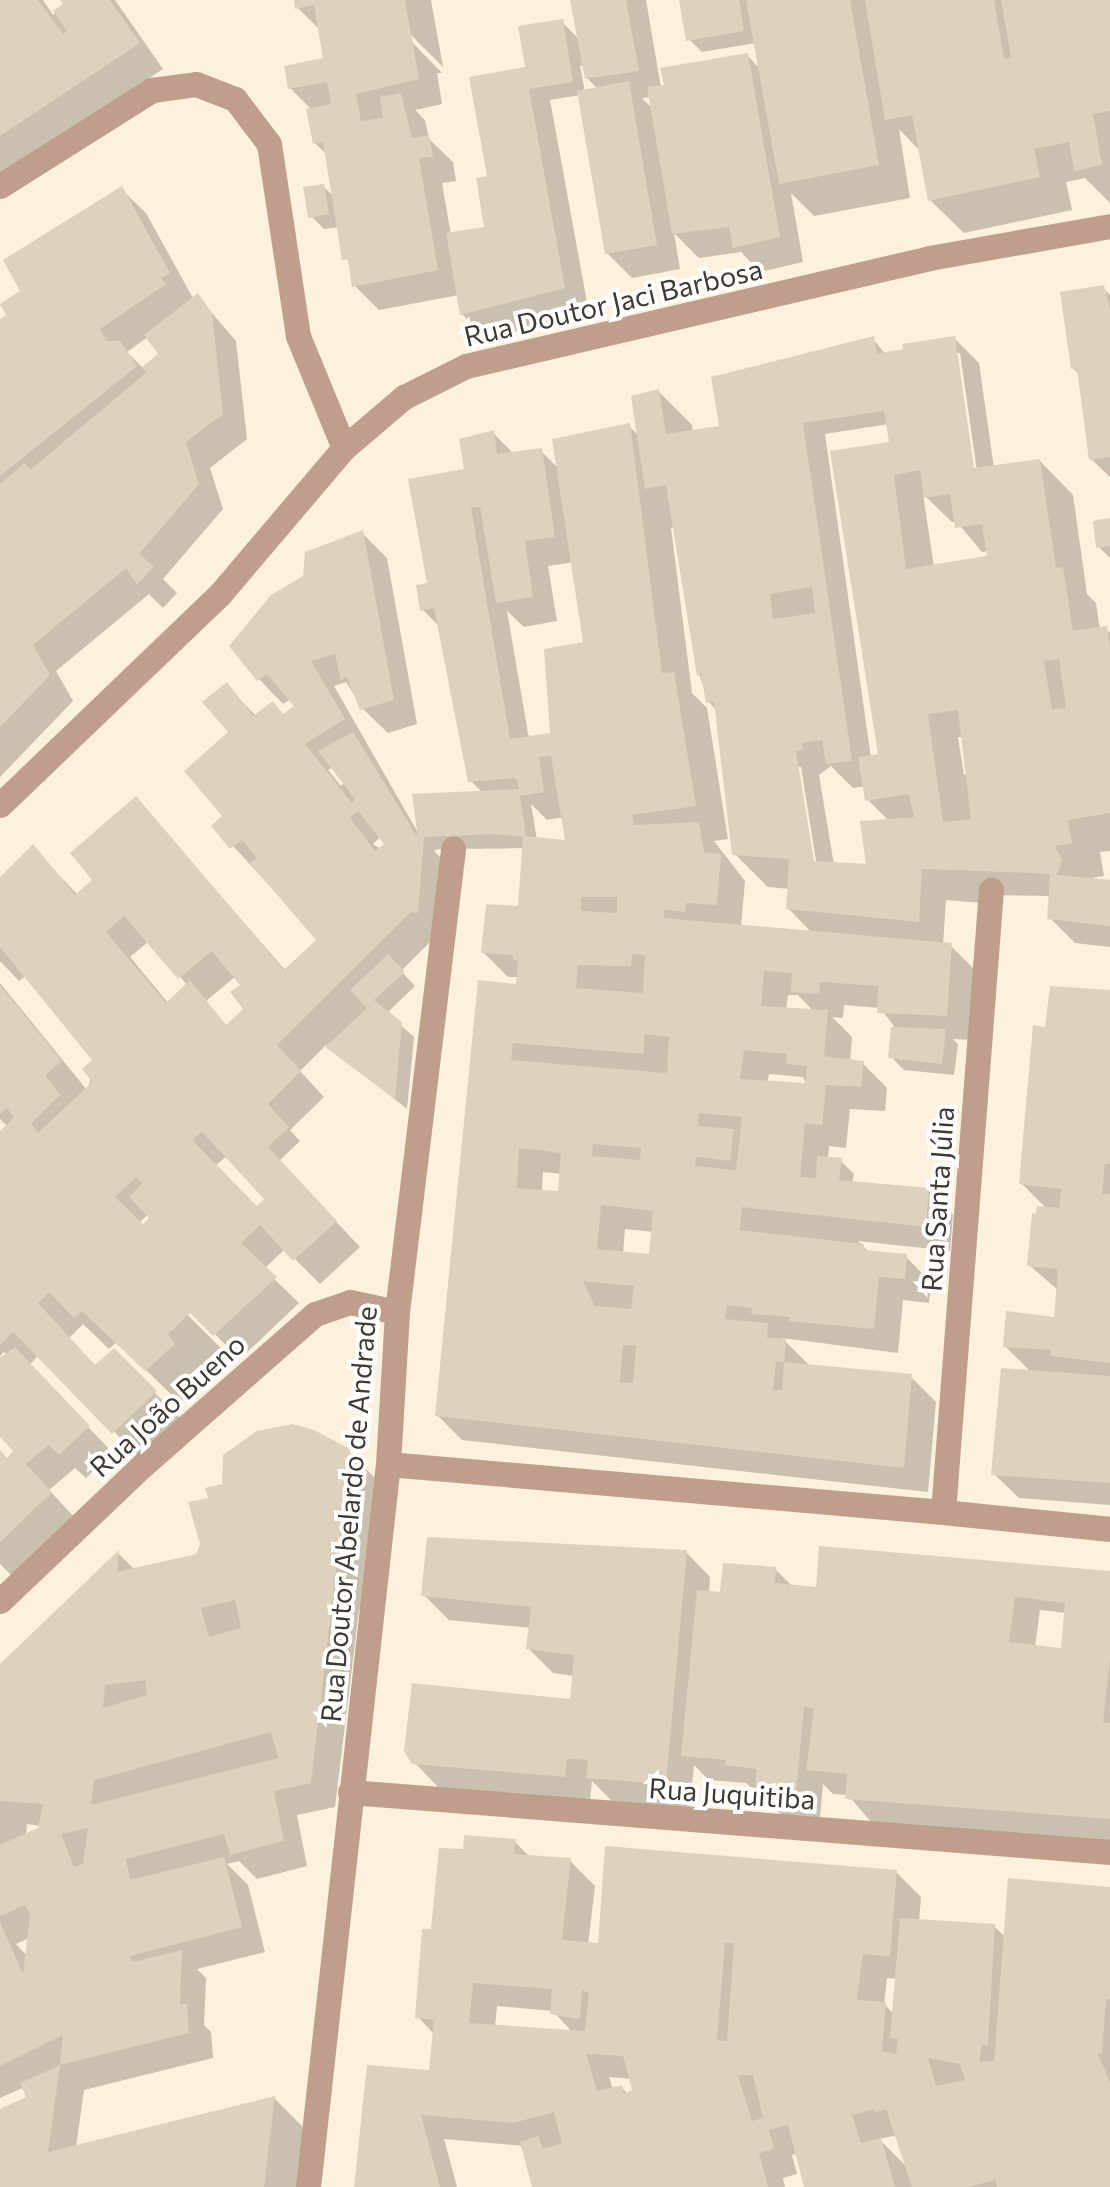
<!DOCTYPE html>
<html>
<head>
<meta charset="utf-8">
<style>
  body { margin:0 }
  #map { position:relative; width:1110px; height:2187px; overflow:hidden; background:#fdf0dc; font-family:Commissioner,sans-serif }
  div>[style] { position:absolute }
  .shadow>* { inset:0; background:#0003 }
  .building>* { inset:0; background:#ded1bd }
  .minor>* { height:25px; margin:-12.5px; padding:0 12.5px; transform-origin:12.5px; border-radius:12.5px; background:#bf9f8c }
  span { translate:-50% -50%; white-space:nowrap; text-align:center; line-height:1.15; -webkit-text-stroke:8px #fff; paint-order:stroke }
  .street-label { font-size:28px; color:#3f3a32 }
</style>
</head>
<body>
<div id="map">
  <div class="shadow">
    <i style="clip-path:polygon(0 0,43px 0,53px 15px,67px 5px,63px 0,115px 0,163px 69px,0 177px)"></i>
    <i style="clip-path:polygon(evenodd,296px 0,431px 0,443px 67px,405px 29px,402px 32px,442px 73px,437px 73px,442px 104px,415px 110px,425px 120px,429px 139px,453px 162px,456px 181px,442px 183px,451px 235px,487px 229px,490px 178px,528px 69px,562px 22px,579px 39px,571px 0,646px 0,661px 88px,747px 55px,761px 70px,756px 43px,702px 52px,689px 39px,682px 0,1110px 0,1110px 203px,1085px 178px,1066px 182px,1072px 210px,964px 233px,930px 200px,921px 152px,899px 129px,910px 198px,814px 216px,791px 193px,803px 262px,760px 272px,741px 252px,699px 258px,674px 233px,680px 269px,632px 278px,607px 253px,581px 95px,550px 100px,589px 313px,487px 339px,462px 314px,459px 295px,379px 310px,355px 286px,339px 227px,324px 229px,311px 216px,323px 186px,335px 198px,328px 156px,315px 143px,312px 110px,290px 88px,328px 59px,321px 31px,298px 8px,296px 0,584px 65px,587px 78px,598px 89px,585px 92px,580px 66px,584px 65px,296px 0,651px 97px,654px 110px,642px 98px,651px 97px)"></i>
    <i style="clip-path:polygon(evenodd,121px 189px,146px 213px,194px 300px,198px 297px,236px 341px,247px 439px,210px 468px,223px 509px,163px 579px,177px 593px,163px 608px,149px 594px,56px 671px,73px 701px,0 777px,0 322px,121px 189px,148px 337px,162px 355px,144px 369px,127px 352px,148px 337px)"></i>
    <i style="clip-path:polygon(1103px 288px,1110px 295px,1110px 477px,1091px 459px,1081px 376px,1073px 368px)"></i>
    <i style="clip-path:polygon(evenodd,954px 338px,979px 363px,994px 468px,1040px 461px,1073px 495px,1087px 594px,1096px 603px,1100px 630px,1110px 632px,1110px 851px,1100px 852px,1104px 876px,1091px 878px,1110px 882px,1110px 947px,1075px 943px,1050px 918px,1051px 896px,981px 895px,982px 903px,946px 900px,943px 945px,951px 946px,976px 971px,971px 1040px,953px 1039px,958px 1044px,954px 1075px,904px 1070px,891px 1057px,894px 1026px,880px 1008px,844px 1005px,843px 1018px,832px 1017px,852px 1037px,850px 1062px,862px 1063px,887px 1088px,885px 1111px,850px 1109px,846px 1148px,829px 1146px,828px 1159px,841px 1161px,854px 1174px,852px 1184px,928px 1190px,953px 1215px,950px 1251px,858px 1241px,870px 1253px,906px 1257px,931px 1282px,929px 1303px,903px 1300px,898px 1353px,782px 1338px,811px 1367px,911px 1377px,936px 1402px,928px 1492px,462px 1440px,437px 1415px,519px 986px,519px 977px,508px 977px,483px 952px,520px 909px,525px 848px,438px 849px,434px 851px,448px 865px,436px 936px,401px 971px,415px 986px,387px 1013px,414px 1037px,407px 1109px,326px 1045px,300px 1071px,324px 1097px,290px 1130px,300px 1141px,279px 1161px,360px 1247px,320px 1284px,285px 1249px,264px 1269px,299px 1303px,240px 1359px,141px 1261px,137px 1265px,221px 1348px,200px 1369px,206px 1378px,180px 1403px,117px 1342px,109px 1349px,83px 1324px,69px 1338px,96px 1367px,114px 1352px,188px 1426px,147px 1465px,39px 1355px,29px 1365px,112px 1452px,86px 1478px,75px 1468px,49px 1490px,75px 1518px,13px 1577px,0 1564px,0 1453px,8px 1461px,17px 1452px,0 1434px,0 1362px,8px 1355px,4px 1352px,0 1356px,0 1134px,8px 1127px,0 1119px,0 983px,87px 1090px,96px 1061px,26px 975px,19px 981px,0 961px,0 881px,33px 848px,78px 895px,96px 880px,136px 799px,286px 971px,319px 940px,215px 826px,226px 816px,232px 733px,227px 686px,257px 717px,284px 716px,298px 707px,291px 699px,283px 704px,259px 679px,306px 577px,362px 533px,387px 558px,417px 724px,388px 733px,363px 709px,346px 682px,334px 686px,421px 838px,483px 793px,471px 781px,440px 627px,423px 610px,467px 471px,493px 433px,514px 454px,541px 451px,559px 469px,629px 426px,640px 437px,659px 392px,692px 425px,693px 433px,721px 428px,873px 339px,886px 355px,954px 338px,955px 353px,960px 353px,977px 471px,972px 471px,955px 353px,954px 338px,889px 424px,892px 449px,881px 756px,871px 758px,825px 434px,889px 424px,954px 338px,923px 494px,952px 522px,956px 521px,982px 552px,988px 551px,989px 558px,934px 567px,923px 494px,954px 338px,676px 527px,699px 674px,709px 702px,717px 711px,735px 854px,768px 887px,790px 889px,788px 908px,813px 934px,741px 927px,745px 881px,714px 841px,728px 839px,707px 708px,692px 693px,671px 528px,676px 527px,954px 338px,574px 562px,586px 644px,553px 735px,529px 739px,507px 611px,524px 627px,557px 621px,548px 566px,574px 562px,954px 338px,958px 737px,964px 737px,968px 774px,964px 775px,958px 737px,954px 338px,831px 766px,853px 788px,866px 786px,868px 800px,889px 821px,874px 868px,834px 865px,819px 775px,831px 766px,954px 338px,333px 767px,344px 783px,341px 786px,328px 770px,333px 767px,954px 338px,796px 767px,801px 767px,818px 873px,813px 874px,796px 767px,954px 338px,531px 804px,547px 820px,564px 817px,568px 843px,537px 840px,531px 804px,954px 338px,382px 835px,397px 861px,373px 844px,382px 835px,954px 338px,149px 941px,188px 986px,169px 1004px,130px 957px,149px 941px,954px 338px,236px 976px,243px 985px,247px 1009px,227px 1028px,206px 1001px,236px 976px,954px 338px,788px 995px,798px 995px,814px 1012px,786px 1010px,788px 995px,954px 338px,769px 1074px,803px 1077px,807px 1086px,767px 1083px,769px 1074px,954px 338px,227px 1156px,267px 1199px,257px 1209px,215px 1166px,227px 1156px,954px 338px,543px 1172px,562px 1174px,560px 1193px,542px 1192px,543px 1172px,954px 338px,148px 1214px,152px 1218px,143px 1227px,139px 1223px,148px 1214px,954px 338px,625px 1229px,654px 1232px,651px 1256px,623px 1254px,625px 1229px)"></i>
    <i style="clip-path:polygon(1110px 520px,1110px 558px,1098px 546px)"></i>
    <i style="clip-path:polygon(1110px 993px,1110px 1505px,1019px 1498px,994px 1474px,1032px 1373px,1005px 1346px,1056px 1320px,1058px 1290px,1029px 1265px,1048px 1210px,1021px 1183px,1048px 1030px)"></i>
    <i style="clip-path:polygon(evenodd,348px 1451px,382px 1485px,369px 1607px,359px 1610px,335px 1807px,297px 1815px,307px 1866px,257px 1879px,239px 1861px,227px 1864px,248px 1885px,265px 1952px,197px 1969px,206px 1978px,204px 2025px,211px 2032px,213px 2058px,84px 2090px,76px 2147px,274px 2098px,307px 2131px,300px 2187px,0 2187px,0 2111px,30px 2098px,25px 2087px,0 2098px,0 1668px,119px 1554px,135px 1570px,198px 1556px,348px 1451px,27px 1824px,41px 1826px,40px 1830px,26px 1836px,27px 1824px,348px 1451px,29px 1938px,27px 1956px,16px 1944px,29px 1938px)"></i>
    <i style="clip-path:polygon(evenodd,686px 1552px,710px 1577px,709px 1593px,722px 1594px,775px 1569px,793px 1587px,818px 1590px,1110px 1574px,1110px 1841px,872px 1823px,848px 1795px,833px 1794px,823px 1784px,820px 1818px,783px 1816px,746px 1783px,709px 1780px,694px 1765px,690px 1808px,613px 1802px,592px 1781px,590px 1801px,439px 1788px,414px 1762px,572px 1701px,574px 1676px,553px 1673px,528px 1648px,531px 1628px,449px 1620px,424px 1595px,686px 1552px,1040px 1610px,1067px 1613px,1063px 1651px,1035px 1647px,1040px 1610px)"></i>
    <i style="clip-path:polygon(evenodd,515px 1842px,531px 1858px,570px 1861px,595px 1886px,588px 1945px,600px 1946px,896px 1872px,921px 1897px,919px 1922px,994px 1926px,1006px 1938px,1110px 1889px,1110px 2187px,807px 2187px,798px 2153px,792px 2155px,797px 2174px,783px 2178px,785px 2187px,532px 2187px,524px 2146px,444px 2139px,457px 2187px,357px 2187px,431px 2073px,435px 2035px,418px 2017px,433px 1932px,466px 1852px,515px 1842px,887px 1978px,898px 1979px,895px 2015px,884px 2004px,887px 1978px,515px 1842px,497px 2006px,553px 2011px,572px 2032px,495px 2028px,497px 2006px,515px 1842px,609px 2077px,632px 2079px,635px 2091px,628px 2094px,621px 2087px,613px 2090px,609px 2077px,515px 1842px,898px 2135px,909px 2169px,879px 2139px,898px 2135px)"></i>
  </div>
  <div class="building">
    <i style="clip-path:polygon(0 0,38px 0,63px 34px,67px 31px,53px 11px,63px 4px,60px 0,110px 0,140px 43px,0 136px)"></i>
    <i style="clip-path:polygon(294px 0,405px 0,419px 79px,356px 94px,361px 121px,383px 118px,380px 97px,401px 93px,412px 138px,429px 135px,433px 157px,419px 158px,438px 270px,352px 287px,348px 259px,342px 260px,323px 142px,313px 144px,306px 109px,331px 104px,327px 82px,288px 89px,284px 66px,323px 58px,314px 5px,295px 9px)"></i>
    <i style="clip-path:polygon(570px 0,626px 0,639px 71px,585px 79px)"></i>
    <i style="clip-path:polygon(679px 0,739px 0,744px 31px,686px 41px)"></i>
    <i style="clip-path:polygon(746px 0,850px 0,879px 165px,779px 184px)"></i>
    <i style="clip-path:polygon(865px 0,994px 0,1004px 59px,1011px 57px,1001px 0,1110px 0,1110px 111px,1093px 114px,1102px 165px,1074px 171px,1069px 142px,1034px 149px,1040px 177px,928px 201px,912px 115px,885px 120px)"></i>
    <i style="clip-path:polygon(563px 19px,573px 82px,529px 89px,565px 288px,460px 315px,446px 233px,484px 227px,476px 178px,487px 176px,469px 77px,525px 67px,518px 26px)"></i>
    <i style="clip-path:polygon(748px 53px,780px 237px,733px 248px,729px 227px,672px 234px,647px 87px,664px 85px,660px 68px)"></i>
    <i style="clip-path:polygon(629px 81px,657px 245px,605px 254px,577px 91px)"></i>
    <i style="clip-path:polygon(324px 184px,329px 214px,308px 218px,303px 187px)"></i>
    <i style="clip-path:polygon(122px 186px,170px 273px,161px 278px,166px 284px,100px 329px,107px 341px,120px 341px,137px 366px,0 476px,0 319px,6px 315px,0 304px,20px 291px,3px 260px)"></i>
    <i style="clip-path:polygon(1104px 285px,1110px 309px,1110px 457px,1089px 460px,1077px 369px,1071px 369px,1060px 292px)"></i>
    <i style="clip-path:polygon(198px 293px,212px 313px,223px 414px,186px 442px,199px 484px,139px 554px,154px 566px,137px 585px,126px 568px,33px 645px,50px 675px,0 727px,0 484px,25px 463px,30px 470px,146px 373px,142px 367px,158px 354px,144px 335px)"></i>
    <i style="clip-path:polygon(evenodd,874px 336px,877px 354px,903px 349px,902px 344px,955px 336px,974px 468px,1040px 459px,1056px 568px,1063px 567px,1073px 631px,1107px 626px,1110px 646px,1110px 813px,1068px 820px,1072px 843px,1055px 846px,1062px 860px,1057px 875px,1110px 880px,1110px 926px,1047px 919px,1050px 874px,1034px 873px,922px 869px,919px 922px,786px 909px,789px 859px,732px 855px,714px 702px,706px 703px,701px 674px,697px 676px,666px 485px,645px 489px,631px 396px,659px 389px,666px 434px,719px 426px,711px 377px,874px 336px,884px 411px,889px 442px,830px 451px,878px 754px,858px 757px,865px 801px,909px 794px,914px 817px,860px 821px,866px 864px,814px 861px,796px 751px,803px 749px,802px 743px,822px 740px,826px 764px,852px 761px,803px 423px,884px 411px,874px 336px,920px 470px,924px 498px,950px 494px,955px 528px,982px 524px,987px 556px,906px 569px,894px 475px,920px 470px,874px 336px,812px 587px,815px 613px,773px 619px,770px 594px,812px 587px,874px 336px,1059px 659px,1066px 708px,1052px 709px,1044px 661px,1059px 659px,874px 336px,958px 710px,971px 819px,943px 822px,928px 714px,958px 710px)"></i>
    <i style="clip-path:polygon(evenodd,630px 423px,662px 673px,674px 672px,696px 806px,632px 815px,634px 825px,699px 822px,704px 852px,721px 854px,717px 905px,686px 903px,685px 912px,664px 910px,664px 918px,952px 943px,947px 1016px,877px 1013px,878px 986px,820px 982px,819px 994px,791px 992px,792px 973px,764px 971px,761px 1006px,828px 1010px,824px 1056px,864px 1061px,861px 1087px,826px 1085px,822px 1125px,805px 1123px,800px 1177px,816px 1178px,817px 1156px,842px 1158px,839px 1180px,929px 1188px,926px 1227px,742px 1207px,740px 1230px,864px 1244px,864px 1250px,907px 1254px,905px 1279px,879px 1277px,874px 1329px,789px 1321px,790px 1317px,751px 1314px,752px 1308px,727px 1305px,725px 1319px,768px 1323px,767px 1338px,786px 1339px,784px 1362px,776px 1361px,773px 1390px,782px 1390px,784px 1362px,912px 1374px,904px 1468px,435px 1416px,478px 980px,516px 984px,518px 960px,513px 960px,513px 955px,481px 953px,486px 904px,518px 906px,523px 837px,493px 834px,424px 837px,418px 913px,411px 912px,277px 1045px,301px 1071px,268px 1104px,289px 1127px,268px 1147px,337px 1221px,293px 1261px,260px 1225px,241px 1243px,277px 1277px,213px 1336px,190px 1313px,168px 1334px,175px 1344px,145px 1371px,82px 1311px,74px 1318px,49px 1292px,38px 1303px,95px 1365px,114px 1348px,157px 1391px,112px 1434px,13px 1332px,0 1345px,0 1131px,14px 1118px,7px 1108px,0 1114px,0 985px,62px 1061px,45px 1075px,60px 1095px,31px 1124px,38px 1133px,92px 1082px,82px 1069px,92px 1060px,0 947px,0 877px,33px 844px,75px 895px,92px 880px,70px 853px,136px 796px,284px 970px,316px 940px,250px 863px,257px 858px,242px 840px,230px 849px,211px 826px,222px 816px,184px 771px,228px 732px,202px 702px,227px 682px,253px 716px,273px 701px,283px 714px,294px 706px,267px 674px,257px 681px,229px 646px,271px 595px,303px 576px,305px 552px,363px 530px,394px 700px,360px 710px,346px 676px,341px 681px,335px 654px,311px 661px,345px 719px,305px 744px,352px 803px,355px 799px,318px 751px,353px 732px,418px 838px,412px 794px,519px 789px,516px 778px,468px 782px,434px 608px,420px 611px,416px 585px,427px 583px,408px 479px,464px 469px,459px 439px,494px 430px,497px 454px,542px 448px,555px 537px,525px 541px,533px 597px,496px 603px,480px 507px,471px 507px,510px 739px,550px 733px,544px 649px,583px 642px,552px 439px,630px 423px,551px 756px,565px 840px,526px 836px,520px 796px,544px 792px,539px 757px,551px 756px,630px 423px,358px 811px,384px 844px,375px 851px,350px 818px,358px 811px,630px 423px,581px 897px,617px 897px,617px 913px,581px 911px,581px 897px,630px 423px,124px 916px,178px 979px,212px 951px,240px 985px,230px 992px,243px 1009px,226px 1025px,190px 980px,166px 1003px,106px 932px,124px 916px,630px 423px,632px 954px,645px 955px,643px 993px,576px 988px,578px 965px,631px 966px,632px 954px,630px 423px,645px 1034px,669px 1037px,667px 1073px,511px 1060px,513px 1043px,643px 1054px,645px 1034px,630px 423px,744px 1050px,787px 1054px,786px 1064px,807px 1066px,805px 1083px,740px 1079px,744px 1050px,630px 423px,699px 1113px,742px 1117px,736px 1170px,695px 1166px,696px 1157px,730px 1161px,734px 1129px,698px 1126px,699px 1113px,630px 423px,202px 1132px,264px 1199px,257px 1206px,192px 1140px,202px 1132px,630px 423px,593px 1144px,641px 1148px,640px 1160px,592px 1156px,593px 1144px,630px 423px,519px 1148px,561px 1153px,558px 1191px,517px 1188px,519px 1148px,630px 423px,136px 1177px,142px 1183px,129px 1197px,149px 1218px,143px 1224px,115px 1197px,136px 1177px,630px 423px,601px 1205px,653px 1211px,649px 1254px,597px 1249px,601px 1205px,630px 423px,583px 1281px,634px 1286px,631px 1309px,595px 1306px,583px 1281px,630px 423px,623px 1345px,636px 1346px,633px 1383px,620px 1382px,623px 1345px)"></i>
    <i style="clip-path:polygon(1110px 518px,1110px 546px,1096px 548px,1093px 521px)"></i>
    <i style="clip-path:polygon(388px 954px,405px 972px,374px 1000px,402px 1022px,395px 1099px,325px 1047px,367px 1008px,350px 990px)"></i>
    <i style="clip-path:polygon(1050px 986px,1110px 990px,1110px 1164px,1105px 1164px,1102px 1194px,1110px 1194px,1110px 1363px,1051px 1356px,1051px 1350px,1003px 1347px,1006px 1311px,1054px 1317px,1058px 1269px,1027px 1266px,1032px 1213px,1036px 1214px,1037px 1206px,1059px 1208px,1061px 1189px,1019px 1184px,1033px 1025px,1045px 1027px)"></i>
    <i style="clip-path:polygon(891px 1027px,946px 1029px,942px 1064px,888px 1058px)"></i>
    <i style="clip-path:polygon(15px 1347px,90px 1426px,59px 1455px,49px 1445px,26px 1464px,52px 1492px,0 1542px,0 1450px,7px 1458px,13px 1451px,0 1437px,0 1358px)"></i>
    <i style="clip-path:polygon(1001px 1368px,1110px 1376px,1110px 1483px,991px 1475px)"></i>
    <i style="clip-path:polygon(evenodd,293px 1424px,314px 1430px,350px 1449px,311px 1783px,274px 1791px,284px 1841px,230px 1855px,224px 1834px,126px 1859px,130px 1880px,224px 1857px,242px 1927px,130px 1956px,133px 1962px,182px 1950px,180px 2004px,187px 2004px,189px 2033px,60px 2065px,63px 2035px,0 2066px,0 1922px,23px 1974px,30px 1915px,25px 1905px,0 1916px,0 1845px,38px 1828px,43px 1804px,0 1801px,0 1664px,119px 1550px,117px 1572px,196px 1554px,200px 1544px,188px 1502px,208px 1498px,205px 1488px,222px 1484px,223px 1455px,257px 1431px,293px 1424px,235px 1600px,241px 1628px,209px 1637px,201px 1608px,235px 1600px,293px 1424px,145px 1680px,147px 1695px,103px 1708px,105px 1685px,145px 1680px,293px 1424px,271px 1732px,278px 1758px,91px 1805px,94px 1780px,271px 1732px,293px 1424px,88px 1828px,83px 1864px,74px 1867px,61px 1834px,88px 1828px)"></i>
    <i style="clip-path:polygon(427px 1537px,687px 1550px,666px 1784px,586px 1778px,588px 1760px,567px 1759px,565px 1777px,412px 1764px,404px 1751px,412px 1683px,570px 1699px,574px 1655px,526px 1649px,531px 1607px,421px 1596px)"></i>
    <i style="clip-path:polygon(evenodd,819px 1546px,1110px 1571px,1110px 1660px,1103px 1722px,1110px 1723px,1110px 1819px,845px 1799px,847px 1774px,806px 1770px,814px 1708px,804px 1707px,796px 1794px,755px 1792px,757px 1769px,725px 1765px,726px 1760px,681px 1756px,697px 1590px,720px 1592px,723px 1563px,776px 1567px,775px 1583px,816px 1587px,819px 1546px,1015px 1597px,1065px 1603px,1061px 1648px,1009px 1642px,1015px 1597px)"></i>
    <i style="clip-path:polygon(evenodd,464px 1835px,516px 1839px,514px 1854px,571px 1858px,562px 1940px,598px 1943px,605px 1846px,897px 1870px,890px 1957px,863px 1954px,857px 2000px,886px 2002px,882px 2051px,896px 2054px,898px 2039px,890px 2038px,900px 1918px,995px 1924px,988px 2045px,982px 2045px,979px 2062px,994px 2061px,1008px 1878px,1110px 1887px,1110px 1999px,1106px 1999px,1102px 2054px,1098px 2054px,1110px 2083px,1110px 2187px,997px 2187px,995px 2180px,969px 2187px,912px 2187px,886px 2109px,875px 2113px,874px 2109px,852px 2115px,861px 2143px,881px 2138px,895px 2187px,804px 2187px,788px 2125px,769px 2130px,774px 2149px,759px 2153px,768px 2187px,532px 2187px,520px 2142px,538px 2136px,543px 2149px,562px 2143px,554px 2112px,513px 2123px,421px 2115px,440px 2187px,354px 2187px,367px 2065px,429px 2070px,434px 2020px,415px 2018px,422px 1929px,431px 1929px,439px 1848px,463px 1849px,464px 1835px,725px 1943px,734px 1943px,727px 2041px,717px 2040px,725px 1943px,464px 1835px,473px 1983px,552px 1989px,550px 2014px,580px 2019px,582px 1990px,589px 1993px,585px 2031px,469px 2023px,473px 1983px,464px 1835px,586px 2054px,623px 2056px,632px 2090px,624px 2094px,622px 2085px,597px 2091px,586px 2054px,464px 1835px,928px 2058px,960px 2064px,965px 2080px,936px 2086px,928px 2058px,464px 1835px,738px 2075px,753px 2075px,763px 2118px,752px 2121px,738px 2075px)"></i>
    <i style="clip-path:polygon(60px 2065px,48px 2152px,275px 2096px,264px 2187px,0 2187px,0 2109px,26px 2097px,20px 2083px)"></i>
  </div>
  <div class="minor">
    <i style="left:0;top:186px;width:180px;rotate:-32.3deg"></i>
    <i style="left:152px;top:90px;width:44px;rotate:-7.8deg"></i>
    <i style="left:196px;top:84px;width:42px;rotate:21deg"></i>
    <i style="left:235px;top:99px;width:56px;rotate:52.9deg"></i>
    <i style="left:269px;top:144px;width:194px;rotate:81.4deg"></i>
    <i style="left:298px;top:336px;width:121px;rotate:67.7deg"></i>
    <i style="left:0;top:805px;width:305px;rotate:-43.8deg"></i>
    <i style="left:220px;top:594px;width:192px;rotate:-49.7deg"></i>
    <i style="left:344px;top:448px;width:79px;rotate:-40.4deg"></i>
    <i style="left:404px;top:397px;width:69px;rotate:-26.6deg"></i>
    <i style="left:466px;top:366px;width:475px;rotate:-13.1deg"></i>
    <i style="left:929px;top:258px;width:184px;rotate:-10deg"></i>
    <i style="left:388px;top:1464px;width:557px;rotate:4.94deg"></i>
    <i style="left:943px;top:1512px;width:624px;rotate:-85.59deg"></i>
    <i style="left:943px;top:1512px;width:168px;rotate:5.8deg"></i>
    <i style="left:0;top:1601px;width:197px;rotate:-43.6deg"></i>
    <i style="left:143px;top:1465px;width:229px;rotate:-41.3deg"></i>
    <i style="left:315px;top:1314px;width:37px;rotate:-19deg"></i>
    <i style="left:350px;top:1302px;width:48px;rotate:12deg"></i>
    <i style="left:350px;top:1792px;width:762px;rotate:4.51deg"></i>
    <i style="left:308px;top:2187px;width:727px;rotate:-83.69deg"></i>
    <i style="left:388px;top:1464px;width:152px;rotate:-86.6deg"></i>
    <i style="left:397px;top:1312px;width:467px;rotate:-83.1deg"></i>
  </div>
  <div class="street-label">
    <span style="left:613px;top:302px;rotate:-13deg">Rua Doutor Jaci Barbosa</span>
    <span style="left:937px;top:1199px;rotate:-86deg">Rua Santa Júlia</span>
    <span style="left:167px;top:1405px;rotate:-42deg">Rua João Bueno</span>
    <span style="left:348px;top:1514px;rotate:-85deg">Rua Doutor Abelardo de Andrade</span>
    <span style="left:732px;top:1793px;rotate:4deg">Rua Juquitiba</span>
  </div>
</div>
</body>
</html>
